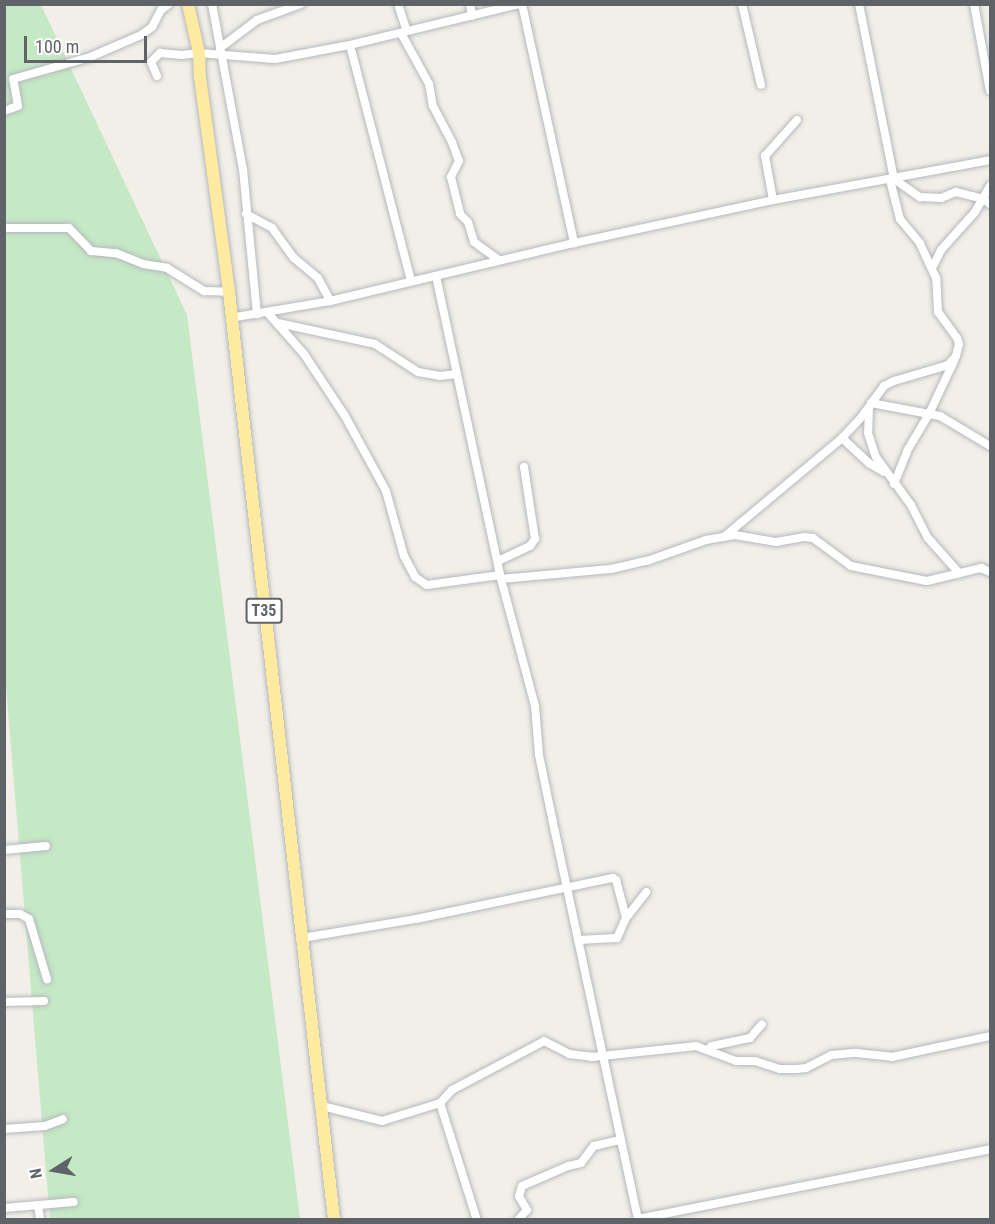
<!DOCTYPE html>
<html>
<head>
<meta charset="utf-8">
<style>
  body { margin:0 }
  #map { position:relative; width:995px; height:1224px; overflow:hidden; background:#f1efe8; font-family:"Roboto Condensed",sans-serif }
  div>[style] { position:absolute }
  .green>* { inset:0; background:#c5e8c5 }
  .roads { filter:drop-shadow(0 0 2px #b5b8bc) drop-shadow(0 0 2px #b5b8bc) }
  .minor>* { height:8px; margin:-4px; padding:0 4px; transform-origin:4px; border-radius:4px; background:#fff }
  .trunk>* { height:12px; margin:-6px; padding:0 6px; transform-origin:6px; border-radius:6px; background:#feeaa1 }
  span { translate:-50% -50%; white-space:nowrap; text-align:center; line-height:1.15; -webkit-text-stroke:5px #fff; paint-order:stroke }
  .shield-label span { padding:2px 4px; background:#fff; border:2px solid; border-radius:4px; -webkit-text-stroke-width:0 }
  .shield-label { font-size:16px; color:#5f6368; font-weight:700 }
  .frame { position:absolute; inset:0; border:6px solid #5f6368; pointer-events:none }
  .north { position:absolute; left:24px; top:1140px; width:60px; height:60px; -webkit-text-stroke:4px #fff; paint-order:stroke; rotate:259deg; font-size:16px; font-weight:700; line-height:24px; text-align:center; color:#5f6368 }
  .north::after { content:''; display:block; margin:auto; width:21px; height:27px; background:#5f6368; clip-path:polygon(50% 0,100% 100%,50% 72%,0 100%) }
  .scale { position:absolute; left:24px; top:36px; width:123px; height:27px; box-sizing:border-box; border:3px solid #5f6368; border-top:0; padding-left:8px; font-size:18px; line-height:21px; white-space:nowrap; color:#5f6368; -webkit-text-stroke:4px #fff; paint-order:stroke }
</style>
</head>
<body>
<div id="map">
  <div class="green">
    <i style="clip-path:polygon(4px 5px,41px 5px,187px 315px,300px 1219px,50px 1219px,4px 662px)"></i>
  </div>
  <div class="roads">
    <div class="minor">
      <i style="left:212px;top:4px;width:168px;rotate:79.4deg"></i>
      <i style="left:243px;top:169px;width:146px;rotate:84.5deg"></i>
      <i style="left:398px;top:4px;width:28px;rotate:72deg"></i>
      <i style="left:470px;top:4px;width:12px;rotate:81deg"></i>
      <i style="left:522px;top:4px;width:245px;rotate:77.7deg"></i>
      <i style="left:742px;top:4px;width:83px;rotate:76.8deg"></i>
      <i style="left:859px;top:4px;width:178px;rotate:78.7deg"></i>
      <i style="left:894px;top:179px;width:32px;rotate:35deg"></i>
      <i style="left:920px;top:197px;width:21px;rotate:3deg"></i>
      <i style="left:941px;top:198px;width:16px;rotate:-22deg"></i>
      <i style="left:956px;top:192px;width:29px;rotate:14deg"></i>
      <i style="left:984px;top:199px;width:8px;rotate:40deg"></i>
      <i style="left:974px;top:4px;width:88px;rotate:79.6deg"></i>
      <i style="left:401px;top:33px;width:58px;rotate:61.2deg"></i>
      <i style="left:429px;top:84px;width:22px;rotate:80deg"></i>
      <i style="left:433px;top:106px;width:41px;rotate:62.2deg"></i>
      <i style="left:452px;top:142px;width:20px;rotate:70deg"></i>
      <i style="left:459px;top:161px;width:18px;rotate:117deg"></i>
      <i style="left:451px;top:177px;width:38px;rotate:76deg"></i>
      <i style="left:460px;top:214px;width:11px;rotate:45deg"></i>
      <i style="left:468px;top:222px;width:21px;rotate:73deg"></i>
      <i style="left:474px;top:242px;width:31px;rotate:36deg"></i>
      <i style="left:350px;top:45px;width:244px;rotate:75.5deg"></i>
      <i style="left:220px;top:48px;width:46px;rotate:-37.1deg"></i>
      <i style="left:257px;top:20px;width:47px;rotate:-20deg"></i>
      <i style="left:157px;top:76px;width:15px;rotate:-113deg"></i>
      <i style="left:151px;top:62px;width:13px;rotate:-45deg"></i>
      <i style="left:160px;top:53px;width:22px;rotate:5deg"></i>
      <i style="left:182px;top:55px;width:17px;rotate:-7deg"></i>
      <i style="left:199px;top:53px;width:76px;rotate:4.5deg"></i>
      <i style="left:275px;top:59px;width:76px;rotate:-10.6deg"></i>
      <i style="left:350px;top:45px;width:175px;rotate:-13.6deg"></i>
      <i style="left:4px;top:111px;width:15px;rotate:-20deg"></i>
      <i style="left:18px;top:106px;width:27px;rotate:-100deg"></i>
      <i style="left:13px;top:79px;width:80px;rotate:-15.9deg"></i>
      <i style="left:90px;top:57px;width:56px;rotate:-23.3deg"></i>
      <i style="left:141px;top:35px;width:14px;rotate:-36deg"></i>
      <i style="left:152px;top:27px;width:19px;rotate:-62deg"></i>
      <i style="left:161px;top:10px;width:10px;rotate:-37deg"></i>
      <i style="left:773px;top:200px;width:45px;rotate:-100.3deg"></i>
      <i style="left:765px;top:156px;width:48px;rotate:-48.4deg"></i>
      <i style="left:246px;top:214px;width:30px;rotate:28deg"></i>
      <i style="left:272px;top:228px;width:37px;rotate:54deg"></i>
      <i style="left:294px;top:258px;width:31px;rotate:40deg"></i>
      <i style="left:318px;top:278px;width:26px;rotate:62deg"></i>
      <i style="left:4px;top:228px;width:65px"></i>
      <i style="left:69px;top:228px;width:32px;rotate:46deg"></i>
      <i style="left:91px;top:251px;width:25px;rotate:5deg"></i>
      <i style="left:116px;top:253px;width:29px;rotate:22deg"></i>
      <i style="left:143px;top:264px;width:24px;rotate:9deg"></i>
      <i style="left:167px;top:268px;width:44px;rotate:31.9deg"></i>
      <i style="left:204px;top:291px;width:25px;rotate:2deg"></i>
      <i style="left:932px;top:268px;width:20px;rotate:-63deg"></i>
      <i style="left:941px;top:250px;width:51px;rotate:-48.2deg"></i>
      <i style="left:975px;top:212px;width:30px;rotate:-60deg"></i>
      <i style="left:436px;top:276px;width:310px;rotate:77.9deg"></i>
      <i style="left:501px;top:579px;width:131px;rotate:75deg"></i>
      <i style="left:535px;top:706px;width:49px;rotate:85.3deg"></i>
      <i style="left:539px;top:755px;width:79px;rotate:78.3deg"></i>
      <i style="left:555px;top:832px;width:396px;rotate:77.9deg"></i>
      <i style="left:638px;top:1219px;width:359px;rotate:-11.2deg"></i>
      <i style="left:267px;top:312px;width:56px;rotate:48.6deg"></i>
      <i style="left:304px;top:354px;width:74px;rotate:56.5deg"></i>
      <i style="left:345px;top:416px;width:85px;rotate:61.3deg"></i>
      <i style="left:386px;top:491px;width:67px;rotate:74.5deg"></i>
      <i style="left:404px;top:556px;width:24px;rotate:62deg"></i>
      <i style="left:415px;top:577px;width:14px;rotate:34deg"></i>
      <i style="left:427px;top:585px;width:74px;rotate:-7.8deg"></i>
      <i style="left:230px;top:318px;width:101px;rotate:-9.6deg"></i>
      <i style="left:330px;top:301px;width:251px;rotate:-13.4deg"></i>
      <i style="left:574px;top:243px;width:204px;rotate:-12.2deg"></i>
      <i style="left:773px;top:200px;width:221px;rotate:-10.4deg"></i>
      <i style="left:278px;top:323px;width:99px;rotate:12.2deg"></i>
      <i style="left:375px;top:344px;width:51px;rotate:33.1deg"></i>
      <i style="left:418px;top:372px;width:22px;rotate:10deg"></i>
      <i style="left:440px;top:376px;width:17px;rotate:-7deg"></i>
      <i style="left:871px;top:403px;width:70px;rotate:10.7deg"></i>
      <i style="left:940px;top:416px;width:58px;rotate:31deg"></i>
      <i style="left:869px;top:408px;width:25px;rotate:92deg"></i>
      <i style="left:868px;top:433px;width:25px;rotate:72deg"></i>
      <i style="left:876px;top:457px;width:59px;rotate:53.9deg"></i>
      <i style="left:911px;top:505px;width:37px;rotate:63deg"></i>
      <i style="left:928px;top:538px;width:47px;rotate:48.5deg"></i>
      <i style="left:842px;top:438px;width:37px;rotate:43deg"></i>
      <i style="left:869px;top:463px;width:17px;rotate:31deg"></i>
      <i style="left:894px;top:484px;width:35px;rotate:-68deg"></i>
      <i style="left:907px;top:451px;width:43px;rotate:-59.3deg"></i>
      <i style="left:929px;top:414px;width:59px;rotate:-64.7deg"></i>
      <i style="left:725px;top:536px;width:153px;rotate:-39.9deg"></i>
      <i style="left:842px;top:438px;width:26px;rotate:-47deg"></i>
      <i style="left:860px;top:419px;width:41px;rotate:-54deg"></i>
      <i style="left:884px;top:386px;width:11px;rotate:-27deg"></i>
      <i style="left:894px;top:381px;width:56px;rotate:-16.5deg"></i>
      <i style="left:948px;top:365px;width:12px;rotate:-48deg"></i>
      <i style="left:956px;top:356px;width:12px;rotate:-76deg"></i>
      <i style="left:959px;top:344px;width:6px;rotate:-108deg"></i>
      <i style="left:957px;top:338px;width:32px;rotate:-126deg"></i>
      <i style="left:938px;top:312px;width:34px;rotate:-93deg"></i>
      <i style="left:936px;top:278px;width:38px;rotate:-115deg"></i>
      <i style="left:920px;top:243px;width:31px;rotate:-130deg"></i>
      <i style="left:900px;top:219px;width:40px;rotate:-104.4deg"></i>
      <i style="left:498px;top:561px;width:35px;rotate:-25deg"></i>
      <i style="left:530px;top:546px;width:9px;rotate:-54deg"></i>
      <i style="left:535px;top:539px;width:73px;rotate:-98.7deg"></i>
      <i style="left:501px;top:579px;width:110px;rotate:-5.2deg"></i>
      <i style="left:611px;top:569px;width:37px;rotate:-13deg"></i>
      <i style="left:647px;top:561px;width:63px;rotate:-19.6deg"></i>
      <i style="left:706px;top:540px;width:29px;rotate:-10deg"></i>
      <i style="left:735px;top:535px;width:42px;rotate:9.7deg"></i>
      <i style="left:776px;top:542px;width:28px;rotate:-10deg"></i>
      <i style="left:804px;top:537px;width:9px;rotate:6deg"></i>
      <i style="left:813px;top:538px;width:47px;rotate:36.4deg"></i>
      <i style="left:851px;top:566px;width:77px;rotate:11.2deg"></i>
      <i style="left:927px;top:581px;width:56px;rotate:-13.5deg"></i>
      <i style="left:981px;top:568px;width:10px;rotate:24deg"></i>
      <i style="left:4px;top:850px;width:42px;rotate:-5.4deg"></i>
      <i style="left:4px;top:914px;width:16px"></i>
      <i style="left:20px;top:914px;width:10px;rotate:29deg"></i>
      <i style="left:29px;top:919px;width:63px;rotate:73.3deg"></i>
      <i style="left:302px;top:938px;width:116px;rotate:-9.5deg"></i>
      <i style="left:416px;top:919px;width:201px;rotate:-11.8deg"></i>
      <i style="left:613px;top:878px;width:4px;rotate:34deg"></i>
      <i style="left:616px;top:880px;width:39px;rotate:75deg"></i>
      <i style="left:578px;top:940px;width:39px;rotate:-3deg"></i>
      <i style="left:617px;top:938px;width:22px;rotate:-66deg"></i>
      <i style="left:626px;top:918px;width:33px;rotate:-52deg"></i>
      <i style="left:4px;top:1002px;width:40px;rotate:-1.4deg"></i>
      <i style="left:707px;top:1050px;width:6px;rotate:-39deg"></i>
      <i style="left:712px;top:1046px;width:39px;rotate:-12deg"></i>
      <i style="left:750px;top:1038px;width:18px;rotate:-49deg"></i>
      <i style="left:440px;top:1103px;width:18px;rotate:-47deg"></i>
      <i style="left:452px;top:1090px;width:104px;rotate:-28deg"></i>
      <i style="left:544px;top:1041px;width:28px;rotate:27deg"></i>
      <i style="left:569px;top:1054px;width:23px;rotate:7deg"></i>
      <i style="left:592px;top:1057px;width:105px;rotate:-6deg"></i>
      <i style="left:696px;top:1046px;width:43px;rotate:20.6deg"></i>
      <i style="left:736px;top:1061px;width:19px"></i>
      <i style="left:755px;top:1061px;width:26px;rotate:18deg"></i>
      <i style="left:780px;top:1069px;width:17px"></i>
      <i style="left:797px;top:1069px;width:9px;rotate:-6deg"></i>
      <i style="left:806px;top:1068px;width:28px;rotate:-27deg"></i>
      <i style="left:831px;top:1055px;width:25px;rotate:-5deg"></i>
      <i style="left:856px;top:1053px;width:36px;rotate:6deg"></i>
      <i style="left:892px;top:1057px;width:100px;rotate:-12.1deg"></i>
      <i style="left:322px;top:1106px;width:62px;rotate:14deg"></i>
      <i style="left:382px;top:1121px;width:61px;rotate:-17.2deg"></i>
      <i style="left:440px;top:1103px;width:123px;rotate:72.5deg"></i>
      <i style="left:4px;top:1129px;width:41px;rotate:-4.2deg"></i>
      <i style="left:45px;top:1126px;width:19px;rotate:-21deg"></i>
      <i style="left:38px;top:1205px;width:15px;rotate:82deg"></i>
      <i style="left:4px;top:1208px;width:70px;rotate:-4.9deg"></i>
      <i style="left:518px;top:1220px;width:13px;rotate:-48deg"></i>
      <i style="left:527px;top:1210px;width:16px;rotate:-120deg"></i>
      <i style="left:519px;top:1196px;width:10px;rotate:-73deg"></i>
      <i style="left:522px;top:1186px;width:50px;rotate:-23.5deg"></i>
      <i style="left:568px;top:1166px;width:13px;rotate:-13deg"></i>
      <i style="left:581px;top:1163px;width:21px;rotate:-53deg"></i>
      <i style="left:594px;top:1146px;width:26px;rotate:-13deg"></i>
    </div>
    <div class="trunk">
      <i style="left:188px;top:4px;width:50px;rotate:77.3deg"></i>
      <i style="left:199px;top:53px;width:24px;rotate:88deg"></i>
      <i style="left:200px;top:77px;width:217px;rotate:82.3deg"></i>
      <i style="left:229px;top:292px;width:934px;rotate:83.54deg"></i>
    </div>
  </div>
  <div class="shield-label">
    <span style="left:264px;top:611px">T35</span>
  </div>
  <div class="frame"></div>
  <div class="north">N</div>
  <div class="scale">100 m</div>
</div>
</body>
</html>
